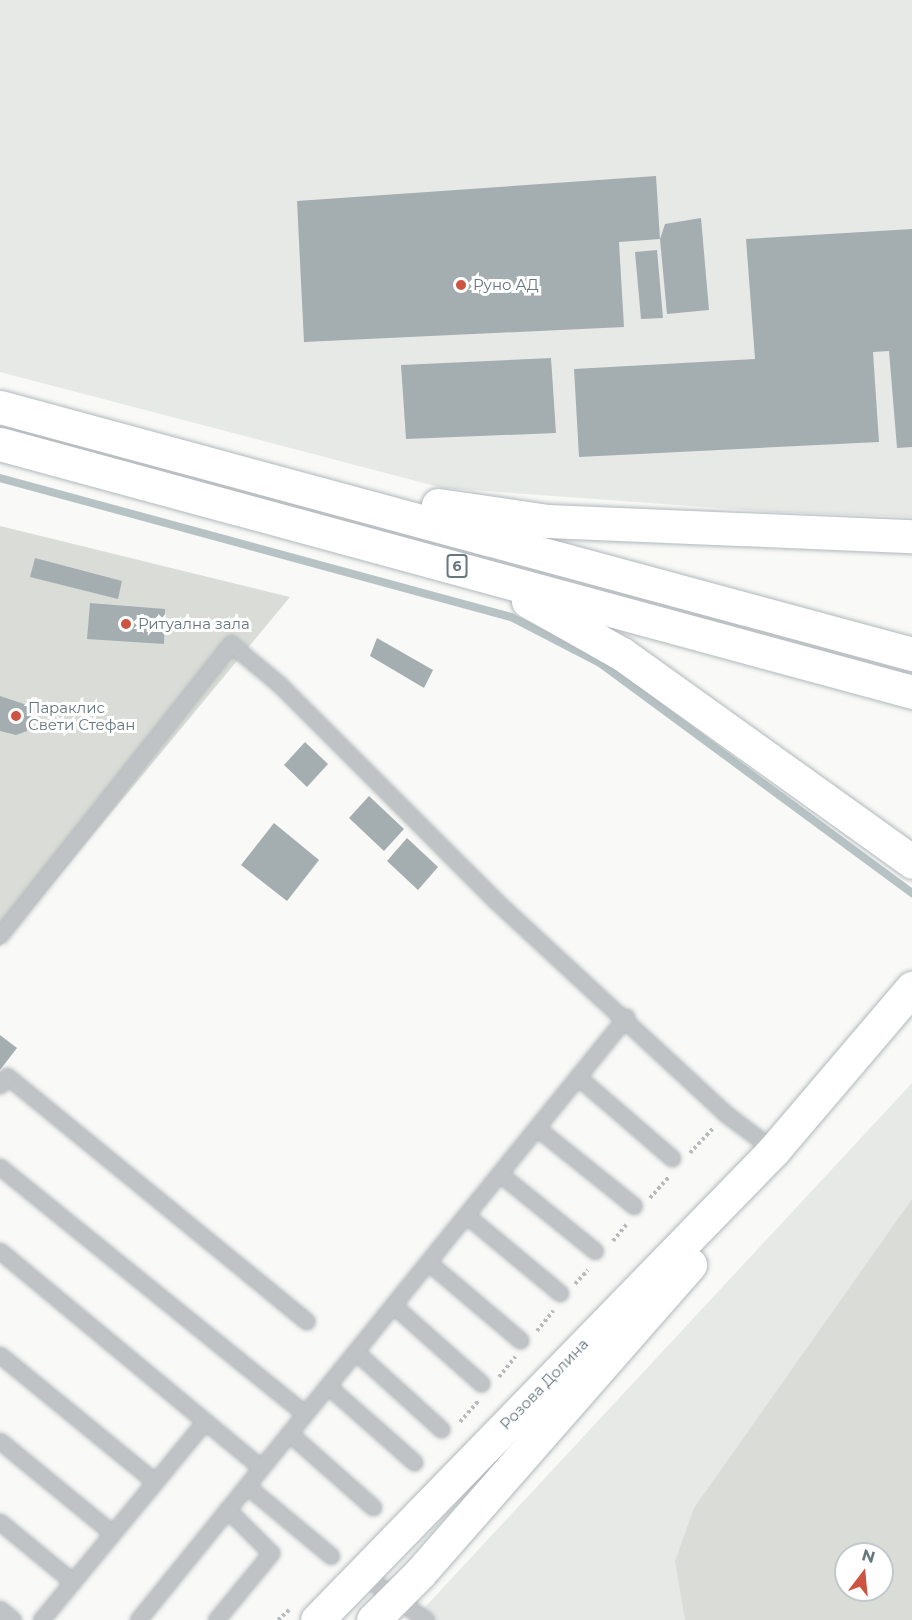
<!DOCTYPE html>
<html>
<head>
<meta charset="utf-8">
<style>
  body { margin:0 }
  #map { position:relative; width:912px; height:1620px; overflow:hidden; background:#f9f9f7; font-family:Montserrat,sans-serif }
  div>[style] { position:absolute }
  .built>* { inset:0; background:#e7e9e7 }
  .green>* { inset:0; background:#daddd7 }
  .stream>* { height:8px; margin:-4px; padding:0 4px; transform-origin:4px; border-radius:4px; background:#b7c2c5 }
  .building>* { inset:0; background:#a4aeb1 }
  .path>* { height:4px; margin-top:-2px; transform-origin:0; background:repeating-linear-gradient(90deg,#b7bbbd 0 3px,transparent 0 6px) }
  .roads { filter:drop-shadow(0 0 2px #b1b8bb) drop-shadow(0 0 2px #b1b8bb) }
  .lane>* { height:15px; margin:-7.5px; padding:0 7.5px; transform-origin:7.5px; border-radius:7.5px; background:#bfc3c6 }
  .secondary>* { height:33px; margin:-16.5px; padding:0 16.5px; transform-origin:16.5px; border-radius:16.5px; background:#fff }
  .highway>* { height:33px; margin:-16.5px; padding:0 16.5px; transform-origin:16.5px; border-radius:16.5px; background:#fff }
  .dots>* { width:16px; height:16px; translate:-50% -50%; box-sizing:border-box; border:3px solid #fff; border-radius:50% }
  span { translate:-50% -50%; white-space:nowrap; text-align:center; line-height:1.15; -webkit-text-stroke:6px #fff; paint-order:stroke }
  .shield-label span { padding:2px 4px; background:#fff; border:2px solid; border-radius:4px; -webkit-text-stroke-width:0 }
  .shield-label { font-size:14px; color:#67777e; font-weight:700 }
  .poi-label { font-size:15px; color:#67777e }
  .left { translate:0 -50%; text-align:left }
  .street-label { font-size:15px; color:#67777e }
  .north { position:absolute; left:834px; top:1542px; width:60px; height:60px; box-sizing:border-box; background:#fff; border:2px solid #c2c9cb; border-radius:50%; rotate:16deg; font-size:16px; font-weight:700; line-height:24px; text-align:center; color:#67777e }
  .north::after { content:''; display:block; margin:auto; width:21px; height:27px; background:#ce5442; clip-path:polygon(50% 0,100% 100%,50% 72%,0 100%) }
</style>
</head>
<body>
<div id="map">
  <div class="built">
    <i style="clip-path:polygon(0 0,912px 0,912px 517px,774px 512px,443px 488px,0 372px)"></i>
    <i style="clip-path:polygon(evenodd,912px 1083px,912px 1620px,413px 1620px,912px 1083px,846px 1554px,882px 1554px,882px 1590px,846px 1590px,846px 1554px)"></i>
  </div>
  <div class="green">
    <i style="clip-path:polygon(0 526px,290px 597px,0 947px)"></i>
    <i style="clip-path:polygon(evenodd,912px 1199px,912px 1620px,685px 1620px,675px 1561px,694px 1508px,912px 1199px,846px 1554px,882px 1554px,882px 1590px,846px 1590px,846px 1554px)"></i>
  </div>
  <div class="stream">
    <i style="left:0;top:478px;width:530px;rotate:15.22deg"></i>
    <i style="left:511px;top:617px;width:100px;rotate:27.3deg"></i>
    <i style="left:600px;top:663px;width:388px;rotate:36.4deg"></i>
  </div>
  <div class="building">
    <i style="clip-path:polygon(656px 176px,660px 239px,619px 242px,624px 327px,304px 342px,297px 201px)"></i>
    <i style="clip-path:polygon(701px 218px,709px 310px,667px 314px,660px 239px,665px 224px)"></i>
    <i style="clip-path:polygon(912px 229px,912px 447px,897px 448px,889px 351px,873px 352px,879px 442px,579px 457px,574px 369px,755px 359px,746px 239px)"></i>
    <i style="clip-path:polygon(657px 250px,663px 318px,641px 319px,635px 252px)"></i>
    <i style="clip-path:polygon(551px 358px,556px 433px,406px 439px,401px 365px)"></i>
    <i style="clip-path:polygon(35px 558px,122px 581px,118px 599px,30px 577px)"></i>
    <i style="clip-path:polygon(90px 603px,165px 609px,164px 644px,87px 639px)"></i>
    <i style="clip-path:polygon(377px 638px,433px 670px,424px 688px,370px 656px)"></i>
    <i style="clip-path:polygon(0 696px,27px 705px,31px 714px,27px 731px,16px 735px,0 731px)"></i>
    <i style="clip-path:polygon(305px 742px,328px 764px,307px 787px,284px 765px)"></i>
    <i style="clip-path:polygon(369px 796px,404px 829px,384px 851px,349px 818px)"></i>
    <i style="clip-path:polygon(274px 823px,319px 860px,287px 901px,241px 865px)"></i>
    <i style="clip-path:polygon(407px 838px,438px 867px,418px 890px,387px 861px)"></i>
    <i style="clip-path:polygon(0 1035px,17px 1048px,0 1070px)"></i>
  </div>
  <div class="path">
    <i style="left:690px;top:1153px;width:34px;rotate:-47deg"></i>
    <i style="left:650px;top:1198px;width:28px;rotate:-48deg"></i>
    <i style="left:613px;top:1241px;width:22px;rotate:-51deg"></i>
    <i style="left:575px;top:1284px;width:19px;rotate:-47deg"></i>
    <i style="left:537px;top:1331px;width:26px;rotate:-51deg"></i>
    <i style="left:499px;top:1377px;width:26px;rotate:-51deg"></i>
    <i style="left:460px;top:1422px;width:28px;rotate:-49deg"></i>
    <i style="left:278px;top:1620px;width:15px;rotate:-42deg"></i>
  </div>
  <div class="roads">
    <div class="lane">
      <i style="left:0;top:935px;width:372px;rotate:-51.6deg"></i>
      <i style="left:231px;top:644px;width:62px;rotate:39.8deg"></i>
      <i style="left:279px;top:684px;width:307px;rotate:45deg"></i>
      <i style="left:496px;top:901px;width:313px;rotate:42.8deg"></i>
      <i style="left:726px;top:1114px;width:60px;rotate:36.9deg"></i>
      <i style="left:578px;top:1077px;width:124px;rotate:40.8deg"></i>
      <i style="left:0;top:1085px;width:11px;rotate:-52deg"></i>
      <i style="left:7px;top:1076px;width:387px;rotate:39.3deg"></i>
      <i style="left:537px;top:1128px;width:124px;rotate:38.8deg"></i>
      <i style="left:0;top:1167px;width:392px;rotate:39deg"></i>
      <i style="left:500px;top:1174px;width:122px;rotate:39deg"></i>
      <i style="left:466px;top:1215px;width:122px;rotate:39.7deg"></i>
      <i style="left:0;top:1251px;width:339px;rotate:39.7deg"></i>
      <i style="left:428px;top:1262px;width:121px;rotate:40.3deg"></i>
      <i style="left:393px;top:1305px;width:118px;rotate:41.6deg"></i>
      <i style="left:356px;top:1352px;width:115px;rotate:42.2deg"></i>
      <i style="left:0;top:1355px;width:200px;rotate:39.3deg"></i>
      <i style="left:328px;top:1386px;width:115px;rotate:41.5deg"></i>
      <i style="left:289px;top:1433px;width:112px;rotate:41.4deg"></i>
      <i style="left:0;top:1441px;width:145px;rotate:39.4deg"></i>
      <i style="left:247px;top:1486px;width:109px;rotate:39.8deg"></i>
      <i style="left:0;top:1522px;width:94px;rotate:39.4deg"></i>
      <i style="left:361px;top:1573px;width:80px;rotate:35.9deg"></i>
      <i style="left:0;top:1609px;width:17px;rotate:40deg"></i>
      <i style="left:41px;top:1620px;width:258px;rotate:-50.5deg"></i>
      <i style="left:138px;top:1620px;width:776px;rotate:-51.02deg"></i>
      <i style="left:216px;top:1620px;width:87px;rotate:-50.6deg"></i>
      <i style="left:271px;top:1553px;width:62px;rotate:-135deg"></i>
    </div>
    <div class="secondary">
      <i style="left:317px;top:1620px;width:656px;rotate:-45.8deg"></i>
      <i style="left:774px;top:1150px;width:213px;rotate:-49.6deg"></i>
      <i style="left:373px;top:1620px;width:66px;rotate:-45deg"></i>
      <i style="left:420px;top:1573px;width:410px;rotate:-48.8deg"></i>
    </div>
    <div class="highway">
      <i style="left:0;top:407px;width:945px;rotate:15.15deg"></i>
      <i style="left:0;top:444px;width:945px;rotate:15.21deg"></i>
      <i style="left:438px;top:505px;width:111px;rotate:8.3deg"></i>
      <i style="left:548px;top:521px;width:364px;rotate:2.4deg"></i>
      <i style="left:528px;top:601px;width:108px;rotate:29.4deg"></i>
      <i style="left:622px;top:654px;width:357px;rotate:35.6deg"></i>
    </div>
  </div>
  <div class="dots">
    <i style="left:461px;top:285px;background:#ce5442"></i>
    <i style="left:126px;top:624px;background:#ce5442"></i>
    <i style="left:16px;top:716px;background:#ce5442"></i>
  </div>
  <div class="shield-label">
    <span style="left:457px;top:566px">6</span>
  </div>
  <div class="poi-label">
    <span class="left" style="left:473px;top:285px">Руно АД</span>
    <span class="left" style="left:138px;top:624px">Ритуална зала</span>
    <span class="left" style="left:28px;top:716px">Параклис<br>Свети Стефан</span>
  </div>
  <div class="street-label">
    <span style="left:544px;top:1384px;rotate:-46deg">Розова Долина</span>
  </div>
  <div class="north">N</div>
</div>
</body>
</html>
